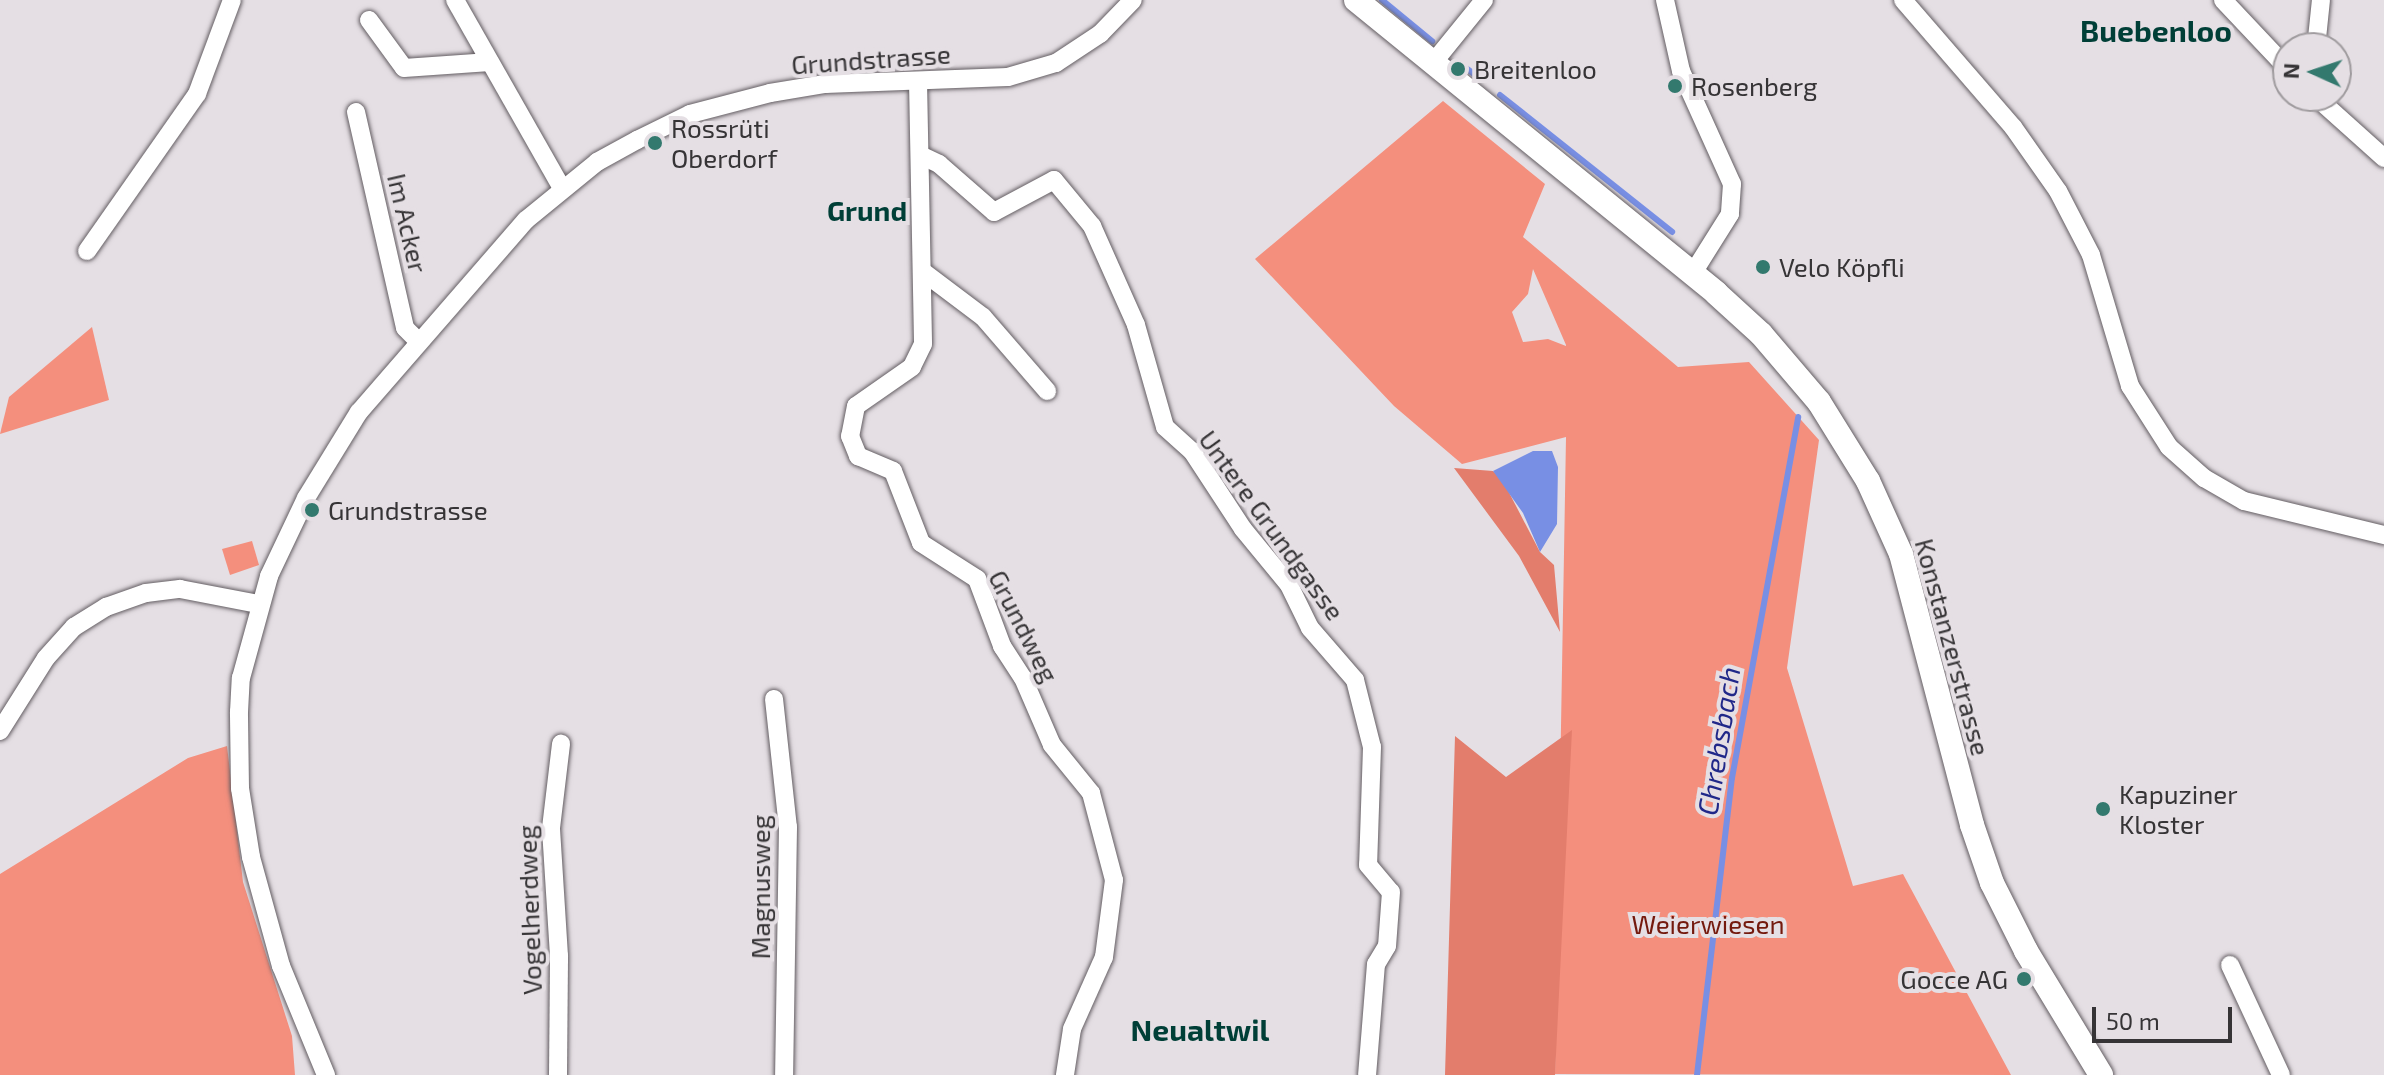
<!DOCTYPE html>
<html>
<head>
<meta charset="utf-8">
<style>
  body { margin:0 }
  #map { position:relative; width:2384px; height:1075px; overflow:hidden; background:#e5dfe4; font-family:"Exo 2",sans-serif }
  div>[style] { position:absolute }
  .green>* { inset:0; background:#f48f7d }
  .forest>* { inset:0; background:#e37d6c }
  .water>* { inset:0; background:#788fe4 }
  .stream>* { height:6px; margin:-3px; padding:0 3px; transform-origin:3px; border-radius:3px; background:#788fe4 }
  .roads { filter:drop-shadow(0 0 2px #635d62) drop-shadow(0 0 2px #635d62) }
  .minor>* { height:18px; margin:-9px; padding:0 9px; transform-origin:9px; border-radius:9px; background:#fff }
  .major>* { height:24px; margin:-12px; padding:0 12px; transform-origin:12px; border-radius:12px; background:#fff }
  .dots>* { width:22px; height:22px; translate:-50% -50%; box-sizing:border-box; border:4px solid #e5dfe4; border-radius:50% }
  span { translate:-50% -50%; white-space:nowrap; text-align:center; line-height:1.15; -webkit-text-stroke:8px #e5dfe4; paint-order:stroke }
  .street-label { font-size:26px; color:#363436 }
  .poi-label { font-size:26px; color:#363436 }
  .left { translate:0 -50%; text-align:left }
  .right { translate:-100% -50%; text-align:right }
  .park-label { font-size:26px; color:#74190d }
  .neighbourhood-label { font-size:28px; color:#003f37; font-weight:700 }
  .water-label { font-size:28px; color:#202889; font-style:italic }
  .quarter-label { font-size:30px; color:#003f37; font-weight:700 }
  .north { position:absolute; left:2272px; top:32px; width:80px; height:80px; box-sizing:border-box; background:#e5dfe4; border:2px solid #9f9b9e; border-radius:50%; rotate:273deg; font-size:22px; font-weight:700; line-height:32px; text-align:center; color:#363436 }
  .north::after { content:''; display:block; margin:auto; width:28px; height:36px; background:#33796e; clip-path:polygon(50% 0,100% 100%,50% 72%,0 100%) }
  .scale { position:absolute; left:2092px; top:1007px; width:140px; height:36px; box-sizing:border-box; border:4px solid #363436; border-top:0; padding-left:10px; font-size:24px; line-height:28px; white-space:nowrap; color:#363436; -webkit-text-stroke:6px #e5dfe4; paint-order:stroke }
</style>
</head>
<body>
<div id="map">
  <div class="green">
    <i style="clip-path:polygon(evenodd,1443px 101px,1545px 184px,1523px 237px,1678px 367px,1749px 362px,1819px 440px,1787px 668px,1853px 886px,1903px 874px,2011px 1075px,1555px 1074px,1566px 437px,1462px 464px,1394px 406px,1255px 259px,1443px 101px,1533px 269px,1566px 345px,1566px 346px,1548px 339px,1523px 342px,1512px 312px,1528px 294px,1533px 269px)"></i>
    <i style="clip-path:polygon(92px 327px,109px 400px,0 434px,9px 397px)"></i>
    <i style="clip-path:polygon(252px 541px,259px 565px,230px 575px,222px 549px)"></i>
    <i style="clip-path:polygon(227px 746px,243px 882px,292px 1036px,295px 1075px,0 1075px,0 874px,188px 758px)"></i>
  </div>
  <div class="forest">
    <i style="clip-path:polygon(1454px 468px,1493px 471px,1503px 481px,1540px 552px,1554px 565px,1560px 632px,1519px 556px)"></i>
    <i style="clip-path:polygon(1572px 730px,1555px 1075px,1445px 1075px,1455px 736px,1506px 777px)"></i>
  </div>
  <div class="water">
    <i style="clip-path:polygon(1533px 451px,1552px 451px,1558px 467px,1557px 524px,1540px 552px,1523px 513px,1493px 471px)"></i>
  </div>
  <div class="stream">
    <i style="left:1382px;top:0;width:65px;rotate:39.4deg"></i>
    <i style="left:1458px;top:62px;width:26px;rotate:37deg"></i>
    <i style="left:1500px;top:95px;width:220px;rotate:38.5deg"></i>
    <i style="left:1697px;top:1075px;width:299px;rotate:-83.3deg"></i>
    <i style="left:1732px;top:778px;width:367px;rotate:-79.6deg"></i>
  </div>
  <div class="roads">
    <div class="minor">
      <i style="left:455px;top:0;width:216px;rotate:60.4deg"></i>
      <i style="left:1665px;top:0;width:73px;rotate:77.3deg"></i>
      <i style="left:1681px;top:71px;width:124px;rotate:65.7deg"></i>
      <i style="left:1732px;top:184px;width:30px;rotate:94deg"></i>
      <i style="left:1730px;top:214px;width:70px;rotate:122.1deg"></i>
      <i style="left:1903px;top:0;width:168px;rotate:49.1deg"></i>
      <i style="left:2013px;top:127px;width:78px;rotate:54.9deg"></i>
      <i style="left:2058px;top:191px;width:72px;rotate:62.7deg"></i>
      <i style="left:2091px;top:255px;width:137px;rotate:73.4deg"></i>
      <i style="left:2130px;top:386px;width:72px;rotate:57.4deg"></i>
      <i style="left:2169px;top:447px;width:47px;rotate:41.5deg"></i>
      <i style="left:2204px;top:478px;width:46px;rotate:29.9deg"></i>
      <i style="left:2244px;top:501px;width:144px;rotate:13.7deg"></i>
      <i style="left:2223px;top:0;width:95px;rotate:46.7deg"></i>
      <i style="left:369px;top:20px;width:59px;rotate:53.9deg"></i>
      <i style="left:404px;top:68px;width:86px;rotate:-4deg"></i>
      <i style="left:2316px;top:48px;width:48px;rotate:-84.1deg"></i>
      <i style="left:1433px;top:63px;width:81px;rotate:-51deg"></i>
      <i style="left:918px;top:81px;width:263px;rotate:88.9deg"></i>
      <i style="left:923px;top:344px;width:25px;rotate:116deg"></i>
      <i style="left:912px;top:367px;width:68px;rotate:145.1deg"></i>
      <i style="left:856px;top:406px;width:31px;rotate:101deg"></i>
      <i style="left:850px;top:436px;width:22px;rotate:68deg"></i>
      <i style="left:858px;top:456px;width:38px;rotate:23deg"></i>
      <i style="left:893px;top:471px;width:77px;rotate:68.7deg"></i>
      <i style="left:921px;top:543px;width:67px;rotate:32.7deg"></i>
      <i style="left:977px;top:579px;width:72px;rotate:69.5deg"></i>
      <i style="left:1002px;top:646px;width:38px;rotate:57deg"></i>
      <i style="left:1023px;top:678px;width:73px;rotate:66.6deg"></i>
      <i style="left:1052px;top:745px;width:62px;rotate:50.9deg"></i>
      <i style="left:1091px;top:793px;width:90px;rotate:75.2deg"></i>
      <i style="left:1114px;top:880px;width:78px;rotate:97.4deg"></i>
      <i style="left:1104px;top:957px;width:79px;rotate:114deg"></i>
      <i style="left:1072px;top:1029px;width:47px;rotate:98.7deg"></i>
      <i style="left:2315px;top:96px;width:93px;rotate:41.9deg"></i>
      <i style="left:356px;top:112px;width:221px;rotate:77.2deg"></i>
      <i style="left:405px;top:328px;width:18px;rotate:45deg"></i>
      <i style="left:920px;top:155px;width:21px;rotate:25deg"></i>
      <i style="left:939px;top:164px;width:73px;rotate:41.1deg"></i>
      <i style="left:994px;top:212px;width:68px;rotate:-28.1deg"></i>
      <i style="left:1054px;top:180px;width:60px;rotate:50.4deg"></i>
      <i style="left:1092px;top:226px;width:108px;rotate:66deg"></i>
      <i style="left:1136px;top:325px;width:106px;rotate:74.1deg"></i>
      <i style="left:1165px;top:427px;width:36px;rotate:42deg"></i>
      <i style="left:1192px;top:451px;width:93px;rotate:56.8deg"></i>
      <i style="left:1243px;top:529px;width:72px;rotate:50.6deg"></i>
      <i style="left:1289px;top:585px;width:48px;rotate:64deg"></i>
      <i style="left:1310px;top:628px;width:69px;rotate:49.1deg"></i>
      <i style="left:1355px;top:680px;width:69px;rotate:75.8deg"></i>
      <i style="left:1372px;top:747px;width:118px;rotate:91.9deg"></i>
      <i style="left:1368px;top:865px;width:35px;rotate:50deg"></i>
      <i style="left:1391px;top:892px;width:54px;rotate:94.2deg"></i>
      <i style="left:1387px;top:946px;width:21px;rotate:121deg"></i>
      <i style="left:1376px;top:964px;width:111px;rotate:94.6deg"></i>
      <i style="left:87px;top:251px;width:192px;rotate:-55deg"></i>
      <i style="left:197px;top:94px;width:100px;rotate:-69.6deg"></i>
      <i style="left:922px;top:271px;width:76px;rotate:37deg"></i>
      <i style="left:983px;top:317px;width:98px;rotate:49.1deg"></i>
      <i style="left:774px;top:699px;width:129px;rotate:83.8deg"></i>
      <i style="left:788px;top:827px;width:248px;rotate:90.9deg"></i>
      <i style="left:0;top:731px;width:86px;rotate:-57.8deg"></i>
      <i style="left:46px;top:658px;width:42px;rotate:-47.9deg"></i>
      <i style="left:74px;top:627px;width:38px;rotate:-32deg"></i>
      <i style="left:106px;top:607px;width:42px;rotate:-19.3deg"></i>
      <i style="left:146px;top:593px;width:34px;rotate:-7deg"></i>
      <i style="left:180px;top:589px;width:79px;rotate:10.9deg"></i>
      <i style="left:2230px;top:965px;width:121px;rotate:65.1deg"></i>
      <i style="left:326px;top:1075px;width:118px;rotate:-112.4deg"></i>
      <i style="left:281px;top:966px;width:113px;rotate:-105.4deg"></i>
      <i style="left:251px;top:857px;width:70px;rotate:-99.1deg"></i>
      <i style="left:240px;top:788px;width:76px;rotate:-90.8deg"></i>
      <i style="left:239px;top:712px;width:34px;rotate:-87deg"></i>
      <i style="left:241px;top:678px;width:106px;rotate:-74.6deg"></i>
      <i style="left:269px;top:576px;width:86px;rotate:-64.6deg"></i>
      <i style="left:306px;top:498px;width:101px;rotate:-58.4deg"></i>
      <i style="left:359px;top:412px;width:254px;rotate:-49deg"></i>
      <i style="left:526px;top:220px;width:92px;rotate:-39.2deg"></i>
      <i style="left:597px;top:162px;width:46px;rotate:-28.8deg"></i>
      <i style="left:637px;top:140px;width:59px;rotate:-26.1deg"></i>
      <i style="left:690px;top:114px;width:83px;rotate:-14.7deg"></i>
      <i style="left:770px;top:93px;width:56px;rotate:-9.3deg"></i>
      <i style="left:825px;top:84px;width:183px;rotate:-2.2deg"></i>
      <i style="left:1008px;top:77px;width:50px;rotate:-16.3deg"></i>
      <i style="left:1056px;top:63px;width:53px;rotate:-33.4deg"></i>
      <i style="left:1100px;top:34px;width:47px;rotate:-45.9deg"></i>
      <i style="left:558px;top:1075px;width:119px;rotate:-89.5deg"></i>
      <i style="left:559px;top:956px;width:128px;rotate:-93.6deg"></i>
      <i style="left:551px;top:828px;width:85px;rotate:-83.2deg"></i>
    </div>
    <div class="major">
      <i style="left:1356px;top:0;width:464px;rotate:39.1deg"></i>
      <i style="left:1716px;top:293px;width:61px;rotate:42.3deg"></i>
      <i style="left:1761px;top:334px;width:89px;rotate:49.5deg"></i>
      <i style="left:1819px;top:402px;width:93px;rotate:58.2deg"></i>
      <i style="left:1868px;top:481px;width:80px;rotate:65.7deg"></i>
      <i style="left:1901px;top:554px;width:280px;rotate:75.3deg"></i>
      <i style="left:1972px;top:825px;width:61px;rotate:71deg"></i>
      <i style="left:1992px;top:883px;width:76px;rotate:63.4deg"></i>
      <i style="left:2026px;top:951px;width:145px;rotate:58.8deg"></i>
    </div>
  </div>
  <div class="dots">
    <i style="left:1458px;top:69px;background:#33796e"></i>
    <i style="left:1675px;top:86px;background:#33796e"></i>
    <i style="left:655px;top:143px;background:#33796e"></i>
    <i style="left:1763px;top:267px;background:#33796e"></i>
    <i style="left:312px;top:510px;background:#33796e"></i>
    <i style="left:2103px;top:809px;background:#33796e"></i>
    <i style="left:2024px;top:979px;background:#33796e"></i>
  </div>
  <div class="street-label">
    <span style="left:871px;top:59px;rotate:-4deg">Grundstrasse</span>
    <span style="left:408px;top:223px;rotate:77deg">Im Acker</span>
    <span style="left:1272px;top:525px;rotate:54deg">Untere Grundgasse</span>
    <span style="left:1024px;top:626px;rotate:63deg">Grundweg</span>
    <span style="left:1953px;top:647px;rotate:75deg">Konstanzerstrasse</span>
    <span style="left:760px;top:887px;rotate:-90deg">Magnusweg</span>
    <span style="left:529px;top:910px;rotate:-92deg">Vogelherdweg</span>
  </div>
  <div class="poi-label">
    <span class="left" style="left:1474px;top:69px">Breitenloo</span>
    <span class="left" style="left:1691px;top:86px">Rosenberg</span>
    <span class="left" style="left:671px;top:143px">Rossrüti<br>Oberdorf</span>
    <span class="left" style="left:1779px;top:267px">Velo Köpfli</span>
    <span class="left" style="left:328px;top:510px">Grundstrasse</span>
    <span class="left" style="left:2119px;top:809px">Kapuziner<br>Kloster</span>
    <span class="right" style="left:2008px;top:979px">Gocce AG</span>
  </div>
  <div class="park-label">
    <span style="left:1708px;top:924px">Weierwiesen</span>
  </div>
  <div class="neighbourhood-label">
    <span style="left:867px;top:210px">Grund</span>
  </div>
  <div class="water-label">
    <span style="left:1718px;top:741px;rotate:-81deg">Chrebsbach</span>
  </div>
  <div class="quarter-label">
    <span style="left:2156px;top:30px">Buebenloo</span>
    <span style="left:1200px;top:1029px">Neualtwil</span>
  </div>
  <div class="north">N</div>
  <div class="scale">50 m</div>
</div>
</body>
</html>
